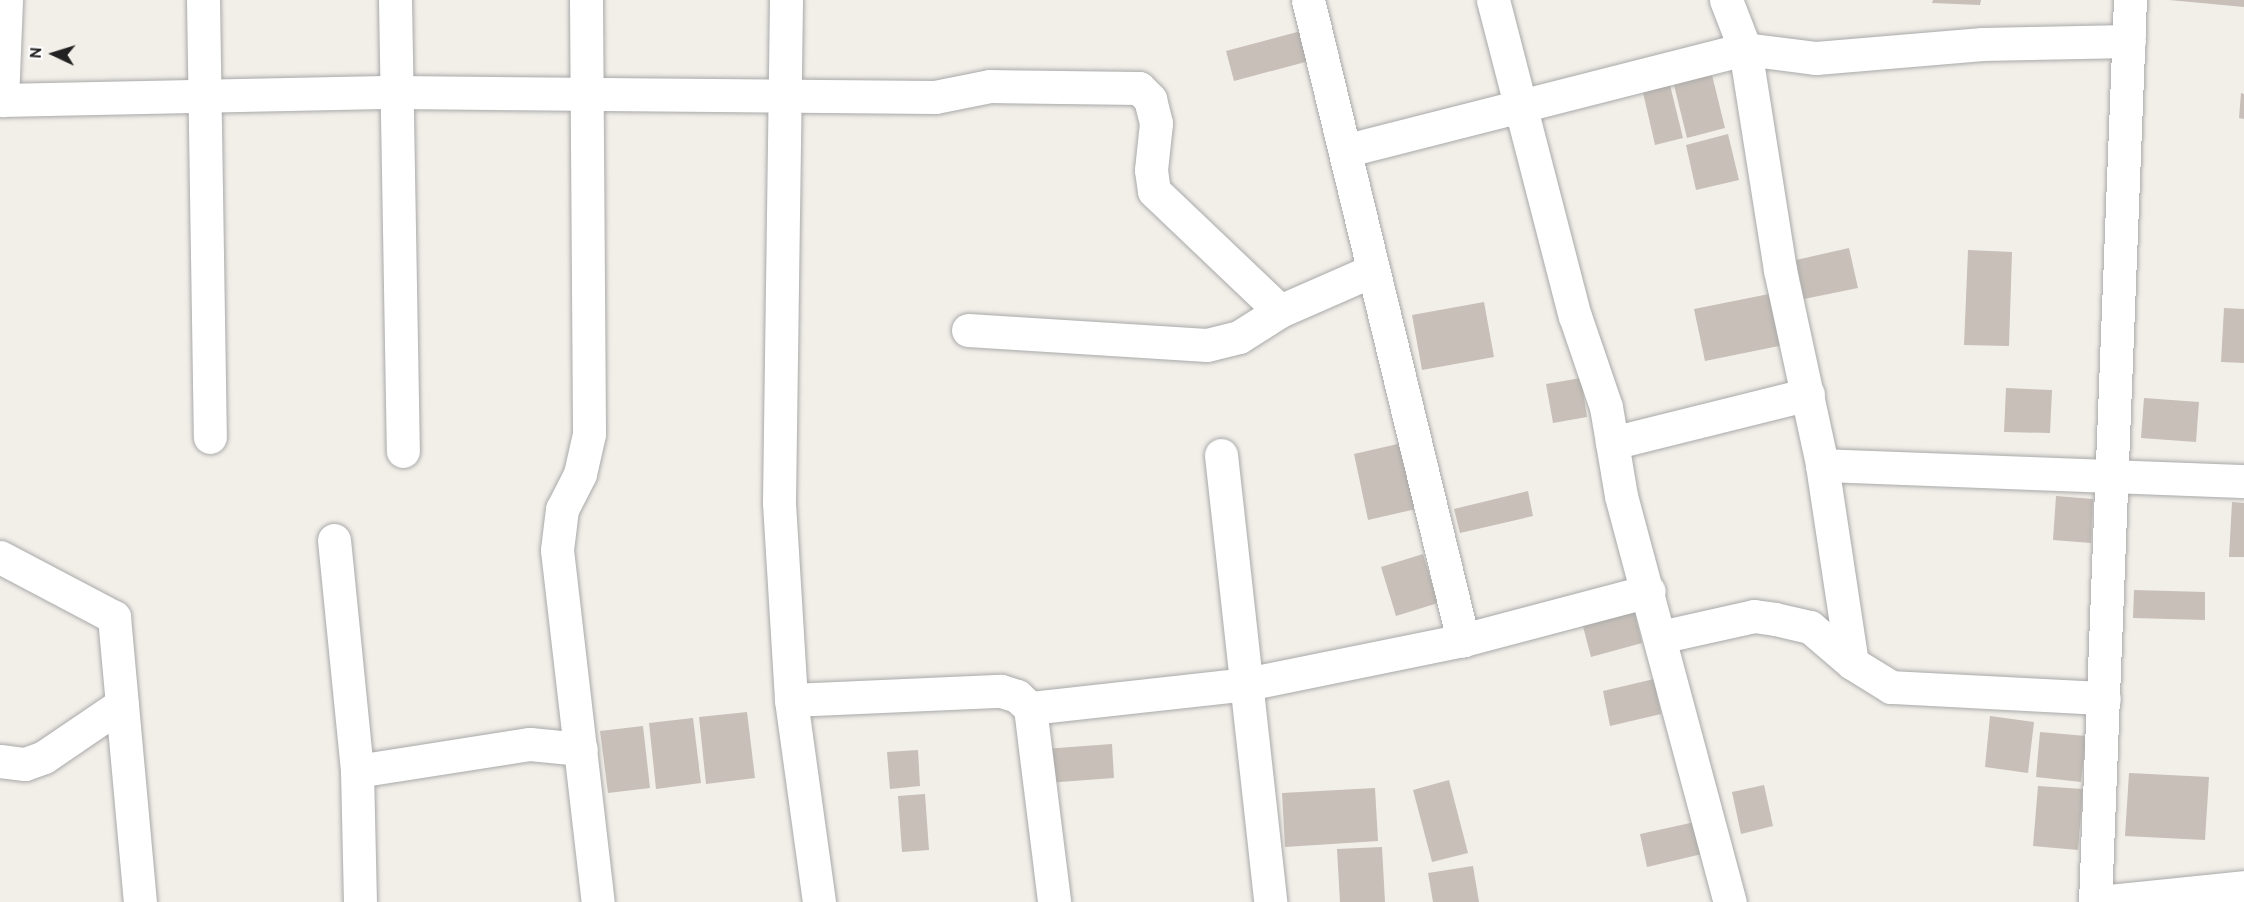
<!DOCTYPE html>
<html>
<head>
<meta charset="utf-8">
<style>
  body { margin:0 }
  #map { position:relative; width:2244px; height:902px; overflow:hidden; background:#f2efe9; font-family:Cabin,sans-serif }
  div>[style] { position:absolute }
  .building>* { inset:0; background:#c7bfb8 }
  .roads { filter:drop-shadow(0 0 2px #a9a9a9) drop-shadow(0 0 2px #a9a9a9) }
  .minor>* { height:33px; margin:-16.5px; padding:0 16.5px; transform-origin:16.5px; border-radius:16.5px; background:#fff }
  span { translate:-50% -50%; white-space:nowrap; text-align:center; line-height:1.15; -webkit-text-stroke:4.5px #fff; paint-order:stroke }
  .north { position:absolute; left:24px; top:24px; width:60px; height:60px; -webkit-text-stroke:4px #fff; paint-order:stroke; rotate:274deg; font-size:16px; font-weight:700; line-height:24px; text-align:center; color:#222 }
  .north::after { content:''; display:block; margin:auto; width:21px; height:27px; background:#222; clip-path:polygon(50% 0,100% 100%,50% 72%,0 100%) }
</style>
</head>
<body>
<div id="map">
  <div class="building">
    <i style="clip-path:polygon(1933px 0,1981px 0,1980px 5px,1932px 3px)"></i>
    <i style="clip-path:polygon(2169px 0,2244px 0,2244px 7px)"></i>
    <i style="clip-path:polygon(1301px 31px,1309px 61px,1234px 81px,1226px 51px)"></i>
    <i style="clip-path:polygon(1712px 75px,1725px 128px,1687px 138px,1674px 85px)"></i>
    <i style="clip-path:polygon(1669px 81px,1683px 138px,1655px 145px,1642px 88px)"></i>
    <i style="clip-path:polygon(2241px 93px,2244px 94px,2244px 119px,2239px 118px)"></i>
    <i style="clip-path:polygon(1728px 134px,1739px 180px,1696px 190px,1686px 145px)"></i>
    <i style="clip-path:polygon(1849px 248px,1858px 288px,1804px 299px,1796px 260px)"></i>
    <i style="clip-path:polygon(1968px 250px,2012px 252px,2009px 346px,1964px 345px)"></i>
    <i style="clip-path:polygon(1779px 292px,1788px 344px,1705px 361px,1694px 309px)"></i>
    <i style="clip-path:polygon(1484px 302px,1494px 357px,1422px 370px,1412px 315px)"></i>
    <i style="clip-path:polygon(2224px 308px,2244px 309px,2244px 363px,2221px 362px)"></i>
    <i style="clip-path:polygon(1581px 378px,1587px 417px,1553px 423px,1546px 384px)"></i>
    <i style="clip-path:polygon(2006px 388px,2052px 390px,2050px 433px,2004px 432px)"></i>
    <i style="clip-path:polygon(2144px 398px,2199px 402px,2196px 442px,2141px 438px)"></i>
    <i style="clip-path:polygon(1402px 443px,1416px 509px,1368px 520px,1354px 454px)"></i>
    <i style="clip-path:polygon(1528px 491px,1533px 516px,1460px 533px,1454px 509px)"></i>
    <i style="clip-path:polygon(2056px 496px,2093px 499px,2091px 543px,2053px 540px)"></i>
    <i style="clip-path:polygon(2232px 502px,2244px 503px,2244px 557px,2229px 557px)"></i>
    <i style="clip-path:polygon(1423px 554px,1438px 603px,1396px 616px,1381px 567px)"></i>
    <i style="clip-path:polygon(2134px 590px,2205px 592px,2205px 620px,2133px 618px)"></i>
    <i style="clip-path:polygon(1633px 606px,1642px 643px,1591px 657px,1581px 619px)"></i>
    <i style="clip-path:polygon(1654px 679px,1661px 714px,1610px 726px,1603px 691px)"></i>
    <i style="clip-path:polygon(747px 712px,755px 778px,706px 784px,699px 717px)"></i>
    <i style="clip-path:polygon(1990px 716px,2034px 722px,2028px 773px,1985px 767px)"></i>
    <i style="clip-path:polygon(693px 718px,701px 783px,656px 789px,649px 723px)"></i>
    <i style="clip-path:polygon(643px 726px,650px 788px,608px 793px,600px 731px)"></i>
    <i style="clip-path:polygon(2040px 732px,2086px 736px,2081px 782px,2036px 777px)"></i>
    <i style="clip-path:polygon(1112px 744px,1114px 778px,1046px 783px,1044px 749px)"></i>
    <i style="clip-path:polygon(918px 750px,920px 786px,890px 789px,887px 752px)"></i>
    <i style="clip-path:polygon(2129px 773px,2209px 777px,2205px 840px,2125px 836px)"></i>
    <i style="clip-path:polygon(1449px 780px,1468px 853px,1432px 862px,1413px 790px)"></i>
    <i style="clip-path:polygon(1764px 785px,1773px 826px,1741px 834px,1732px 792px)"></i>
    <i style="clip-path:polygon(2038px 786px,2083px 789px,2078px 850px,2033px 846px)"></i>
    <i style="clip-path:polygon(1375px 788px,1378px 841px,1285px 847px,1282px 793px)"></i>
    <i style="clip-path:polygon(925px 794px,929px 850px,902px 852px,898px 796px)"></i>
    <i style="clip-path:polygon(1695px 822px,1702px 854px,1647px 867px,1640px 834px)"></i>
    <i style="clip-path:polygon(1382px 847px,1385px 902px,1340px 902px,1337px 849px)"></i>
    <i style="clip-path:polygon(1473px 866px,1479px 902px,1433px 902px,1428px 873px)"></i>
  </div>
  <div class="roads">
    <div class="minor">
      <i style="left:203px;top:0;width:437px;rotate:89.1deg"></i>
      <i style="left:395px;top:0;width:451px;rotate:89deg"></i>
      <i style="left:586px;top:0;width:434px;rotate:89.6deg"></i>
      <i style="left:589px;top:434px;width:41px;rotate:102.7deg"></i>
      <i style="left:580px;top:474px;width:39px;rotate:117deg"></i>
      <i style="left:562px;top:509px;width:41px;rotate:97deg"></i>
      <i style="left:557px;top:550px;width:354px;rotate:83.4deg"></i>
      <i style="left:786px;top:0;width:503px;rotate:90.8deg"></i>
      <i style="left:779px;top:503px;width:197px;rotate:86.5deg"></i>
      <i style="left:791px;top:700px;width:204px;rotate:82.1deg"></i>
      <i style="left:1308px;top:0;width:659px;rotate:76.39deg"></i>
      <i style="left:1463px;top:640px;width:192px;rotate:-14.8deg"></i>
      <i style="left:1493px;top:0;width:326px;rotate:75.5deg"></i>
      <i style="left:1575px;top:316px;width:96px;rotate:71.2deg"></i>
      <i style="left:1606px;top:407px;width:90px;rotate:80.4deg"></i>
      <i style="left:1621px;top:496px;width:420px;rotate:75deg"></i>
      <i style="left:1726px;top:0;width:53px;rotate:68.8deg"></i>
      <i style="left:1745px;top:49px;width:72px;rotate:7.2deg"></i>
      <i style="left:1816px;top:58px;width:167px;rotate:-4.8deg"></i>
      <i style="left:1982px;top:44px;width:147px;rotate:-1.2deg"></i>
      <i style="left:0;top:100px;width:396px;rotate:-1.2deg"></i>
      <i style="left:396px;top:92px;width:539px;rotate:0.53deg"></i>
      <i style="left:935px;top:97px;width:56px;rotate:-11.3deg"></i>
      <i style="left:990px;top:86px;width:149px;rotate:0.8deg"></i>
      <i style="left:1139px;top:88px;width:16px;rotate:45deg"></i>
      <i style="left:1150px;top:99px;width:25px;rotate:76deg"></i>
      <i style="left:1156px;top:123px;width:47px;rotate:96.1deg"></i>
      <i style="left:1151px;top:170px;width:21px;rotate:82deg"></i>
      <i style="left:1154px;top:191px;width:174px;rotate:43.6deg"></i>
      <i style="left:1280px;top:311px;width:99px;rotate:-23.7deg"></i>
      <i style="left:2px;top:100px;width:100px;rotate:-87.7deg"></i>
      <i style="left:1348px;top:150px;width:410px;rotate:-14.3deg"></i>
      <i style="left:1745px;top:49px;width:224px;rotate:81deg"></i>
      <i style="left:1780px;top:270px;width:199px;rotate:77.8deg"></i>
      <i style="left:1822px;top:465px;width:200px;rotate:81.4deg"></i>
      <i style="left:968px;top:330px;width:239px;rotate:3.6deg"></i>
      <i style="left:1207px;top:345px;width:33px;rotate:-14deg"></i>
      <i style="left:1239px;top:337px;width:49px;rotate:-32.4deg"></i>
      <i style="left:1612px;top:443px;width:202px;rotate:-14deg"></i>
      <i style="left:1221px;top:455px;width:450px;rotate:83.7deg"></i>
      <i style="left:1822px;top:465px;width:422px;rotate:2.2deg"></i>
      <i style="left:334px;top:540px;width:232px;rotate:84.3deg"></i>
      <i style="left:357px;top:771px;width:131px;rotate:88.7deg"></i>
      <i style="left:0;top:557px;width:129px;rotate:27.8deg"></i>
      <i style="left:114px;top:617px;width:286px;rotate:84.8deg"></i>
      <i style="left:1660px;top:637px;width:96px;rotate:-12.6deg"></i>
      <i style="left:1754px;top:616px;width:21px;rotate:8deg"></i>
      <i style="left:1775px;top:619px;width:36px;rotate:13deg"></i>
      <i style="left:1810px;top:627px;width:55px;rotate:40.6deg"></i>
      <i style="left:1852px;top:663px;width:46px;rotate:31.6deg"></i>
      <i style="left:1891px;top:687px;width:213px;rotate:3deg"></i>
      <i style="left:791px;top:700px;width:210px;rotate:-2.5deg"></i>
      <i style="left:1001px;top:691px;width:17px;rotate:17deg"></i>
      <i style="left:1017px;top:696px;width:18px;rotate:43deg"></i>
      <i style="left:1030px;top:708px;width:195px;rotate:82.9deg"></i>
      <i style="left:1030px;top:708px;width:218px;rotate:-6.3deg"></i>
      <i style="left:1247px;top:684px;width:220px;rotate:-11.5deg"></i>
      <i style="left:0;top:761px;width:25px;rotate:7deg"></i>
      <i style="left:25px;top:764px;width:20px;rotate:-20deg"></i>
      <i style="left:44px;top:757px;width:94px;rotate:-34.2deg"></i>
      <i style="left:357px;top:771px;width:175px;rotate:-8.9deg"></i>
      <i style="left:530px;top:744px;width:51px;rotate:5.6deg"></i>
      <i style="left:2095px;top:902px;width:903px;rotate:-87.78deg"></i>
      <i style="left:2099px;top:902px;width:146px;rotate:-5.9deg"></i>
    </div>
  </div>
  <div class="north">N</div>
</div>
</body>
</html>
